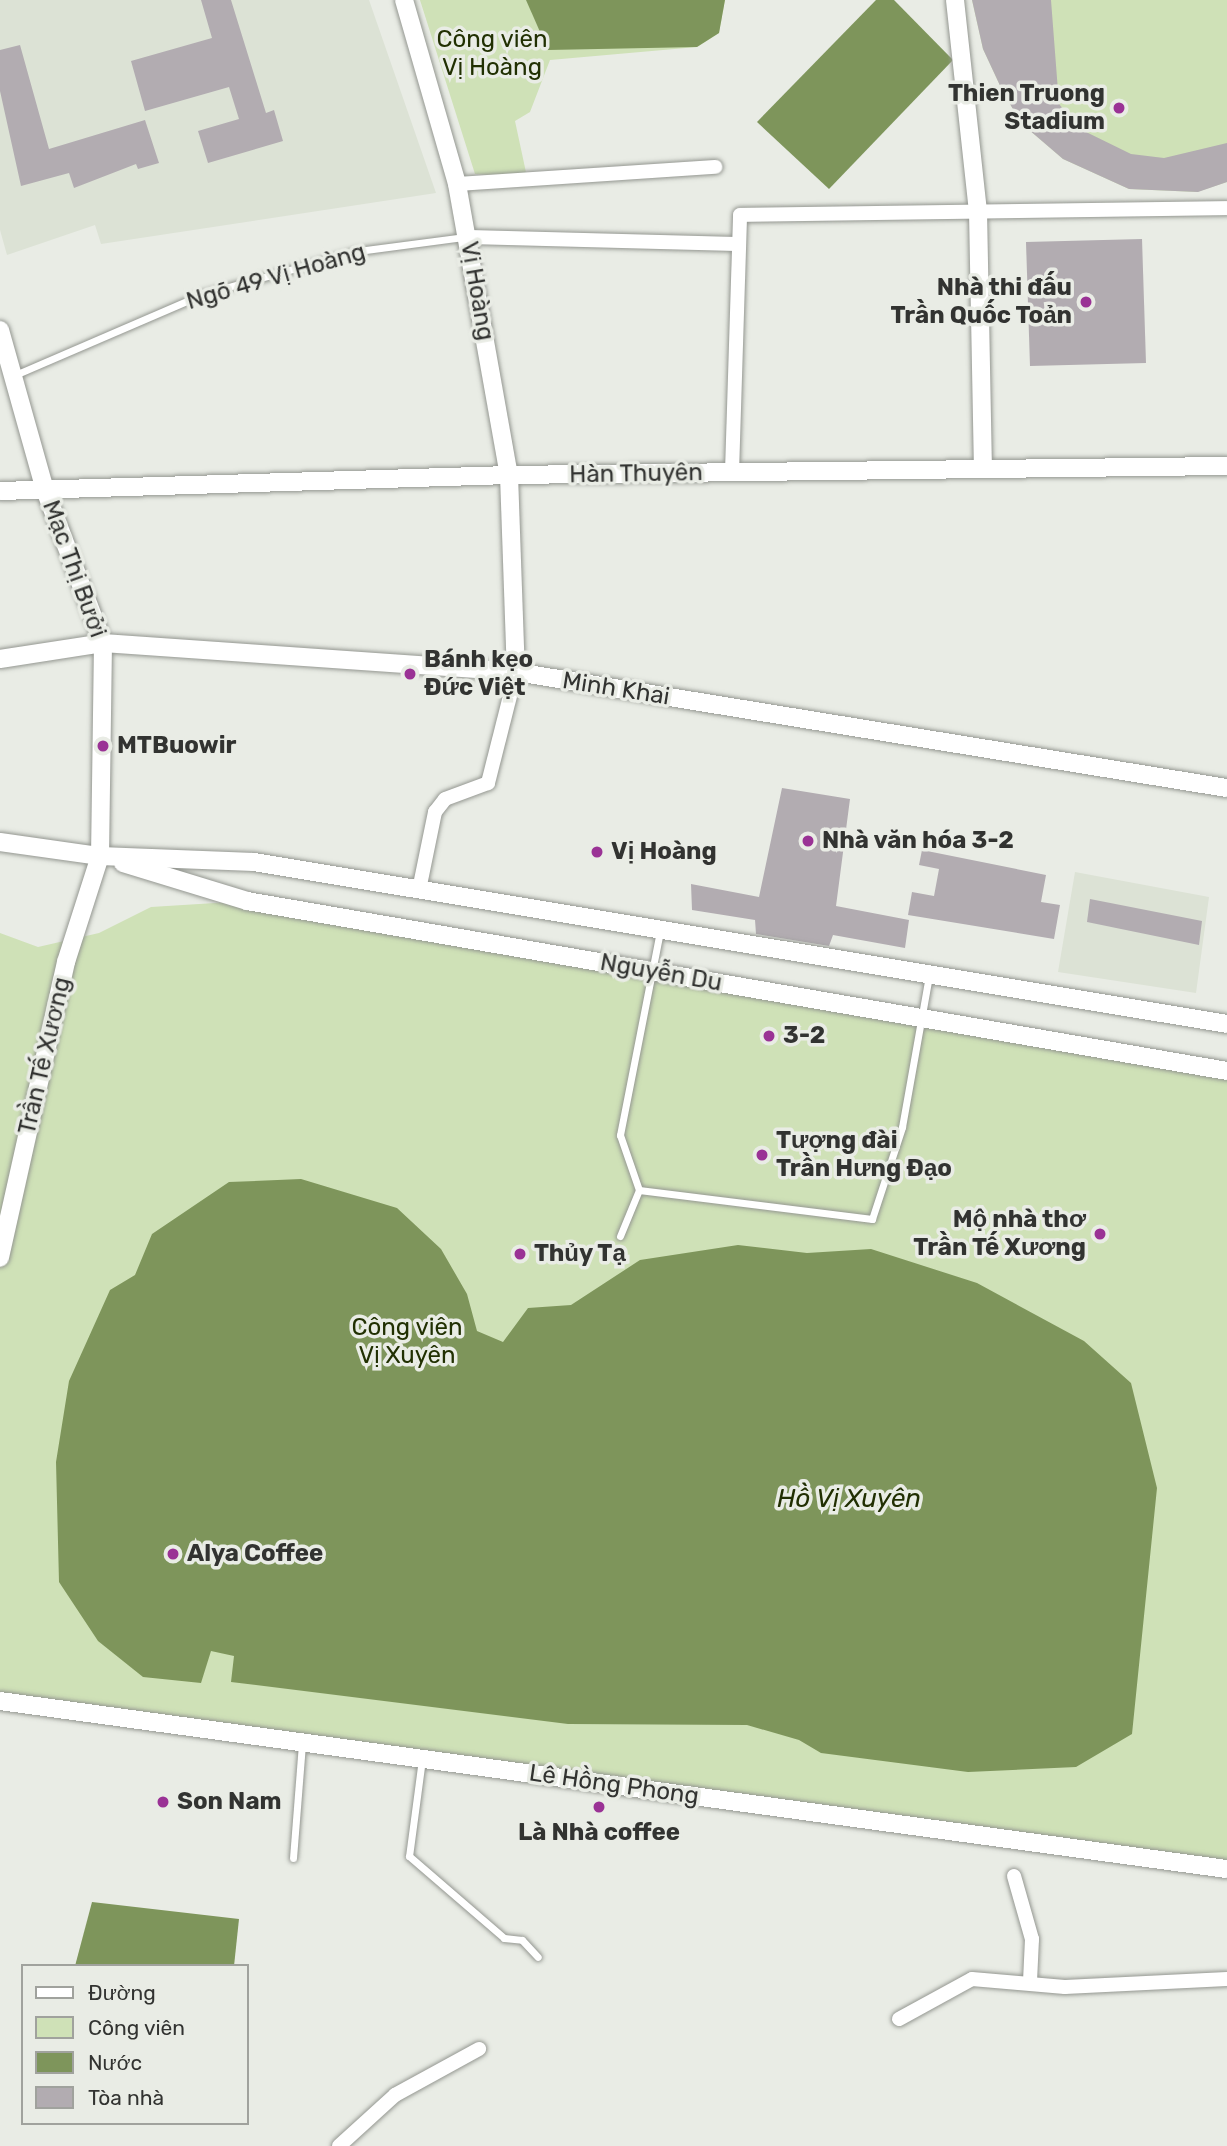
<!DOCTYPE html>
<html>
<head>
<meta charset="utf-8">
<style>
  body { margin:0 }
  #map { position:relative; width:1227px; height:2146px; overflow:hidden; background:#e9ece5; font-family:Rubik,sans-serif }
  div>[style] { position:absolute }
  .built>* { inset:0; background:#dce2d5 }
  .green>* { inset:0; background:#cfe1b7 }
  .water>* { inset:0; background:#7e955b }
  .building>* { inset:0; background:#b2acb1 }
  .roads { filter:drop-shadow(0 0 2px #949791) drop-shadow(0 0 2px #949791) }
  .service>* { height:7px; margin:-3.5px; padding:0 3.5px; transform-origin:3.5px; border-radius:3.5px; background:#fff }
  .minor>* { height:14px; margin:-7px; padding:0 7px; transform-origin:7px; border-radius:7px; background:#fff }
  .tertiary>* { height:18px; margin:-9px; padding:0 9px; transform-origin:9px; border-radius:9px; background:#fff }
  .dots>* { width:19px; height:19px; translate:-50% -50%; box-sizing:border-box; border:4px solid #e9ece5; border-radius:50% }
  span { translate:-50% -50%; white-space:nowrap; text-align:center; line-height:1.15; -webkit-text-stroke:7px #e9ece5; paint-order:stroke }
  .park-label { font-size:24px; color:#213002 }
  .poi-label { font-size:24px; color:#323331; font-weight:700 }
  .right { translate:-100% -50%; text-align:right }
  .left { translate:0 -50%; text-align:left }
  .street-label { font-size:24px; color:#323331 }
  .water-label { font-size:26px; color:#212f02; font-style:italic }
  .legend { position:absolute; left:21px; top:1964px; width:228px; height:161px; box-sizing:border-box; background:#e9ece5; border:2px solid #a0a29d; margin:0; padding:9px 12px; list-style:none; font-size:21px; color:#323331 }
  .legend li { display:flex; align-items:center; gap:14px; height:35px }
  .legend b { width:35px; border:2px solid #a0a29d }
</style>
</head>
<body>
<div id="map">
  <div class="built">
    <i style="clip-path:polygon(0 0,369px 0,436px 193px,101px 244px,95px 225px,7px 255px,0 230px)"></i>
    <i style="clip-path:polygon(1075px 872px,1209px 897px,1196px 993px,1058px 972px)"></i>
  </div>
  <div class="green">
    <i style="clip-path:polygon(420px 0,725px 0,719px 33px,697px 47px,550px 60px,530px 112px,515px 121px,527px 177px,475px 174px)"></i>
    <i style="clip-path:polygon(972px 0,1227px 0,1227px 182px,1197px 192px,1129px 189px,1063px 159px,1021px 123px,1003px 92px,983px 49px)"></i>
    <i style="clip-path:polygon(247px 901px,1227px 1071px,1227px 1868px,0 1696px,0 933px,38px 947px,99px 933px,151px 907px)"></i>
  </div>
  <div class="water">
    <i style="clip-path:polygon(526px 0,725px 0,719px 33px,697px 47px,548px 50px)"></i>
    <i style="clip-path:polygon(876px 0,894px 0,953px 60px,829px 189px,757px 122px)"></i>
    <i style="clip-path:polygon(301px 1179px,397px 1208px,441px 1249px,467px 1294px,477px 1331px,503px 1342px,528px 1308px,571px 1305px,640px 1260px,738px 1245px,807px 1253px,871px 1249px,977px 1283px,1084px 1341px,1131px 1383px,1157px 1488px,1132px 1734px,1076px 1767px,968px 1772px,821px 1753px,799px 1740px,747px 1725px,568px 1724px,231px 1682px,234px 1656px,211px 1651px,201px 1683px,143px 1677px,98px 1641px,59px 1582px,56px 1462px,69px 1381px,110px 1290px,135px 1275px,152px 1234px,229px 1182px)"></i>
    <i style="clip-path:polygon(92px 1902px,239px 1919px,234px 1966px,75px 1966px)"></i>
  </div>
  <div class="building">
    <i style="clip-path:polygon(201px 0,231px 0,266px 113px,274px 110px,283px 141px,208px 163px,198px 131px,239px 119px,229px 87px,145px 111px,131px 61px,212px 38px)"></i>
    <i style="clip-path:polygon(972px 0,1051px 0,1059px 104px,1080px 129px,1131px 154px,1164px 158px,1227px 143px,1227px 182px,1198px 192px,1129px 189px,1063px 159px,1021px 123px,1003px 92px,983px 49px)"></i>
    <i style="clip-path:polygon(20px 45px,49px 149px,145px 120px,159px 163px,138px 169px,136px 164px,74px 188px,69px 173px,21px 186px,0 91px,0 50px)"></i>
    <i style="clip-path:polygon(1142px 239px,1146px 363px,1030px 366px,1026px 242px)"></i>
    <i style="clip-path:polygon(782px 788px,850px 799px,836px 906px,909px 920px,905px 948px,833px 935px,829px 946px,756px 934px,755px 920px,692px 910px,691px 884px,759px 897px)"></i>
    <i style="clip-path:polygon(922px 850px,1046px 875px,1041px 902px,1060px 905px,1054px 939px,908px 915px,912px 892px,934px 896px,939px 869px,919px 865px)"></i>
    <i style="clip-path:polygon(1090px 899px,1202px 921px,1199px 945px,1087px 922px)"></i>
  </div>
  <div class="roads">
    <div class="service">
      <i style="left:15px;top:375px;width:205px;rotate:-23.3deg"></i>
      <i style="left:203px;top:294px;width:161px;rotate:-15.5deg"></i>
      <i style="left:358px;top:251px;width:108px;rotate:-7.5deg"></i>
      <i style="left:660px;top:931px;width:208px;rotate:101.1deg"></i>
      <i style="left:620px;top:1135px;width:58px;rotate:70.9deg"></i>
      <i style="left:639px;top:1190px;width:235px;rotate:7.1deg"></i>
      <i style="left:872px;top:1219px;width:97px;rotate:-71.9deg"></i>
      <i style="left:902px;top:1127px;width:153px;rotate:-79.9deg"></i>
      <i style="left:620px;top:1236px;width:50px;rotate:-67.6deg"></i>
      <i style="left:422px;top:1759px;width:98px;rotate:97.6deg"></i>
      <i style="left:409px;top:1856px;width:125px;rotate:40.8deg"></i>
      <i style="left:504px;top:1938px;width:18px;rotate:6deg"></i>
      <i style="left:522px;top:1940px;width:23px;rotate:47deg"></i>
      <i style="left:293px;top:1858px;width:115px;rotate:-85.5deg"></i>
    </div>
    <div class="minor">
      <i style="left:457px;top:184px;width:259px;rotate:-3.8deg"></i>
      <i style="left:467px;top:237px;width:272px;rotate:1.5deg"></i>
      <i style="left:732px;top:472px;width:257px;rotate:-88.2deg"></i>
      <i style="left:740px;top:215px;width:487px;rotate:-0.8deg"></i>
      <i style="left:419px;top:890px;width:80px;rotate:-78.4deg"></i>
      <i style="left:435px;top:812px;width:16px;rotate:-52deg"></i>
      <i style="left:445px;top:799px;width:46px;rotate:-20.4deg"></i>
      <i style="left:488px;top:783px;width:114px;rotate:-75.8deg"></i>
      <i style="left:1014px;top:1876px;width:66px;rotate:74.1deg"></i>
      <i style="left:1032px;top:1939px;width:43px;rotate:92.7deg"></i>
      <i style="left:899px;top:2019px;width:83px;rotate:-28.7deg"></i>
      <i style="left:972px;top:1979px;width:93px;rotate:4.9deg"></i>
      <i style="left:1065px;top:1987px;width:162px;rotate:-2.8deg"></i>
      <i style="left:339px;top:2146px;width:76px;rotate:-42.3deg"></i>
      <i style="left:395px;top:2095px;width:96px;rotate:-28.7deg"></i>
    </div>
    <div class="tertiary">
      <i style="left:404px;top:0;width:191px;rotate:73.9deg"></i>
      <i style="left:457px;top:184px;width:296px;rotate:79.9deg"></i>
      <i style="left:509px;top:475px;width:197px;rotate:88deg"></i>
      <i style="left:955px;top:0;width:212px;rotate:83.8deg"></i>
      <i style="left:978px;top:211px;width:258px;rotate:88.9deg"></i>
      <i style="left:0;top:330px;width:166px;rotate:74.3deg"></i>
      <i style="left:45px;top:490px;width:164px;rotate:69.2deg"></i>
      <i style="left:103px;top:643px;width:213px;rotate:90.8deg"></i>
      <i style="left:100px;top:856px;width:111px;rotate:107.8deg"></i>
      <i style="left:66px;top:962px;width:303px;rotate:102.6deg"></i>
      <i style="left:0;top:491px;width:509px;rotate:-1.8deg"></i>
      <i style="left:509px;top:475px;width:718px;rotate:-0.72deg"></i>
      <i style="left:0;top:659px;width:104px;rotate:-8.8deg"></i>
      <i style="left:103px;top:643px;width:414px;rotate:4deg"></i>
      <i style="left:516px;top:672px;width:720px;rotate:9.27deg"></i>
      <i style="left:0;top:842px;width:101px;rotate:8deg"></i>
      <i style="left:100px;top:856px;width:154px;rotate:2.2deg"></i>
      <i style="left:254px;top:862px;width:986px;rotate:9.45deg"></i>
      <i style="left:123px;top:863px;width:130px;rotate:17deg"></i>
      <i style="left:247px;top:901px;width:995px;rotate:9.84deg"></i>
      <i style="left:0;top:1701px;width:1238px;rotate:7.8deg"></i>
    </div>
  </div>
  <div class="dots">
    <i style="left:1119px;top:108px;background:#9a3295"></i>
    <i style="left:1086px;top:302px;background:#9a3295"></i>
    <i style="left:410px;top:674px;background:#9a3295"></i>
    <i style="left:103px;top:746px;background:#9a3295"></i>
    <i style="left:808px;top:841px;background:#9a3295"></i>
    <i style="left:597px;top:852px;background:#9a3295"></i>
    <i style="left:769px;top:1036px;background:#9a3295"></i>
    <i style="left:762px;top:1155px;background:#9a3295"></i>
    <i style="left:1100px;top:1234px;background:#9a3295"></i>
    <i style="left:520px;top:1254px;background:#9a3295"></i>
    <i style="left:173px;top:1554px;background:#9a3295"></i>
    <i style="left:163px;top:1802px;background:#9a3295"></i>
    <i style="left:599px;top:1807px;background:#9a3295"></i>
  </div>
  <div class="park-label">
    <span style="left:492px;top:54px">Công viên<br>Vị Hoàng</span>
    <span style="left:407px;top:1342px">Công viên<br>Vị Xuyên</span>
  </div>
  <div class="poi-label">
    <span class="right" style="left:1105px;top:108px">Thien Truong<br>Stadium</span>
    <span class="right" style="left:1072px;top:302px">Nhà thi đấu<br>Trần Quốc Toản</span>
    <span class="left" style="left:424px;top:674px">Bánh kẹo<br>Đức Việt</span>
    <span class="left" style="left:117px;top:746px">MTBuowir</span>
    <span class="left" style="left:822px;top:841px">Nhà văn hóa 3-2</span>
    <span class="left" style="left:611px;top:852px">Vị Hoàng</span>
    <span class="left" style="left:783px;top:1036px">3-2</span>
    <span class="left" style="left:776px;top:1155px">Tượng đài<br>Trần Hưng Đạo</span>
    <span class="right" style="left:1086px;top:1234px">Mộ nhà thơ<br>Trần Tế Xương</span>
    <span class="left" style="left:534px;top:1254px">Thủy Tạ</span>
    <span class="left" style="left:187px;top:1554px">Alya Coffee</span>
    <span class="left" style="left:177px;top:1802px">Son Nam</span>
    <span style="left:599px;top:1833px">Là Nhà coffee</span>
  </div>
  <div class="street-label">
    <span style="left:276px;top:277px;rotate:-16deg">Ngõ 49 Vị Hoàng</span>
    <span style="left:477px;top:291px;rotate:80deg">Vị Hoàng</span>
    <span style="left:636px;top:474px;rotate:-1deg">Hàn Thuyên</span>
    <span style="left:74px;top:569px;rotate:70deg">Mạc Thị Bưởi</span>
    <span style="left:616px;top:689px;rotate:9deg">Minh Khai</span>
    <span style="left:661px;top:973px;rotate:10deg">Nguyễn Du</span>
    <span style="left:45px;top:1056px;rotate:-77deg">Trần Tế Xương</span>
    <span style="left:614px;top:1785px;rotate:8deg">Lê Hồng Phong</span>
  </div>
  <div class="water-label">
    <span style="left:849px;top:1499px">Hồ Vị Xuyên</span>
  </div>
  <ul class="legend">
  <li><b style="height:9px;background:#fff"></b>Đường</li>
  <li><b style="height:19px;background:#cfe1b7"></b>Công viên</li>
  <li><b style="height:19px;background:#7e955b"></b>Nước</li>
  <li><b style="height:19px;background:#b2acb1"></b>Tòa nhà</li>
  </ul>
</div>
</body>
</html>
